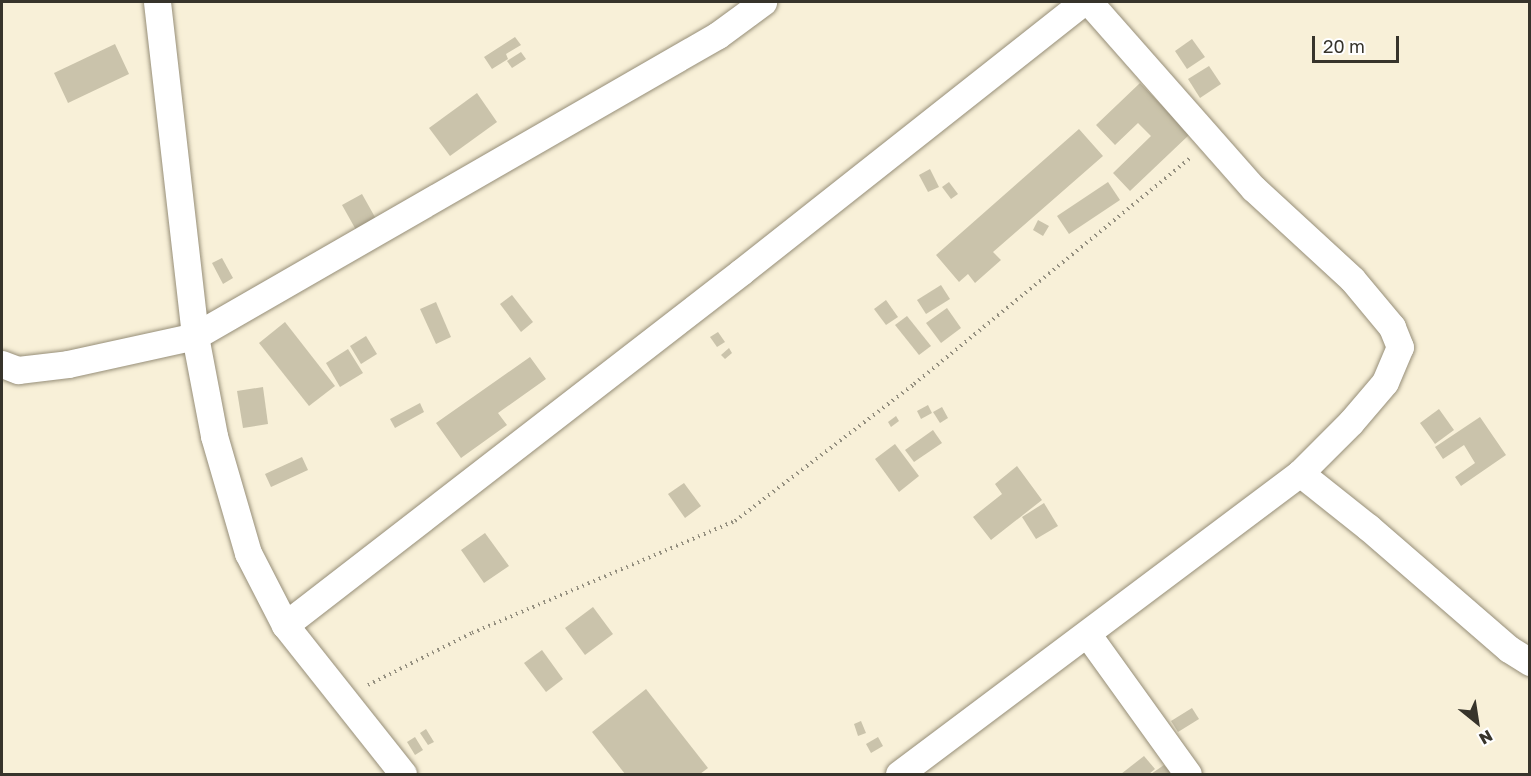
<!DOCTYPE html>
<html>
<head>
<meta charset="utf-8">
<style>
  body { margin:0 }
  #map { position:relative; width:1531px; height:776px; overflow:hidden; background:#f8f0d8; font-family:"Golos Text",sans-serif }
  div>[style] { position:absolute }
  .building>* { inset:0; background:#cac3ab }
  .path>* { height:4px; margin-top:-2px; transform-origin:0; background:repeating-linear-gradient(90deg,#948f7f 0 1.5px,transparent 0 6px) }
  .roads { filter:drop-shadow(0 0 2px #968e78) drop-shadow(0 0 2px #968e78) }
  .minor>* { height:27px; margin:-13.5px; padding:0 13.5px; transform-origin:13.5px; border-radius:13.5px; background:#fff }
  span { translate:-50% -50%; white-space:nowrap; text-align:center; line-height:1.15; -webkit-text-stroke:5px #fff; paint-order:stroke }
  .frame { position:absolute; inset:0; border:3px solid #37342b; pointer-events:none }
  .north { position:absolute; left:1447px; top:692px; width:60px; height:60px; -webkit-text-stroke:4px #fff; paint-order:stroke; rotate:150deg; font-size:16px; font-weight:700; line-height:24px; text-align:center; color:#37342b }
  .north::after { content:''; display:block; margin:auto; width:21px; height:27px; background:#37342b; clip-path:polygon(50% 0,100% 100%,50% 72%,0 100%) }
  .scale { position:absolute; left:1312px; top:36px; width:87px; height:27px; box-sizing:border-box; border:3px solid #37342b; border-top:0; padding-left:8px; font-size:18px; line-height:21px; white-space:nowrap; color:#37342b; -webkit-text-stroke:4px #fff; paint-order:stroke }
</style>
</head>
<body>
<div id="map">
  <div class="building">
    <i style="clip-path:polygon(515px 37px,521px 45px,506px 54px,508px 59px,492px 69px,484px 57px)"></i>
    <i style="clip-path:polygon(1192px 39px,1205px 57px,1187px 69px,1175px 51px)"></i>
    <i style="clip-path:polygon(115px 44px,129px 74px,68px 103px,54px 73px)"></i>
    <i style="clip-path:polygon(521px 52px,526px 59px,512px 68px,507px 61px)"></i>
    <i style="clip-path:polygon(1209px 66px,1221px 84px,1200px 98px,1188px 79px)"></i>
    <i style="clip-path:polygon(1140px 83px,1190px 134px,1130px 191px,1113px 173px,1151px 136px,1138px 123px,1115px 145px,1096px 125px)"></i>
    <i style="clip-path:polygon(477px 93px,497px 122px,450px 156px,429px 128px)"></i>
    <i style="clip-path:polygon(1079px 129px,1103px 156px,993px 252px,1001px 260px,975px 283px,968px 274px,959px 282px,936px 255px)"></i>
    <i style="clip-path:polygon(930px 169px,939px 187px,928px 192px,919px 175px)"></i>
    <i style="clip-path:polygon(949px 182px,958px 194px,951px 199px,942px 187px)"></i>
    <i style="clip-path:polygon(1108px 182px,1120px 200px,1069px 234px,1057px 216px)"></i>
    <i style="clip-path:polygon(362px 194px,380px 226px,360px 237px,342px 205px)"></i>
    <i style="clip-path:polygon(1038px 220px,1049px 226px,1043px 236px,1033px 230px)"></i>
    <i style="clip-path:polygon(222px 258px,233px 278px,223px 284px,212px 263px)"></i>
    <i style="clip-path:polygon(941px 285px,950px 299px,926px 314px,917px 300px)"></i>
    <i style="clip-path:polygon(512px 295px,533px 322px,521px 332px,500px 304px)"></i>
    <i style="clip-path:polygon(886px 300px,898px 317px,886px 325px,874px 309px)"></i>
    <i style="clip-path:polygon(436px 302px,451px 337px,436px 344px,420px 309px)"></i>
    <i style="clip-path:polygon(947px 308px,961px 328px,941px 343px,926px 323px)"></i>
    <i style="clip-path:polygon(907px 316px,931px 346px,919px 355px,895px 325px)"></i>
    <i style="clip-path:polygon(285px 322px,335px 386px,309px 406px,259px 343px)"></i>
    <i style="clip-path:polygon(718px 332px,725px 342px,717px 347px,710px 337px)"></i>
    <i style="clip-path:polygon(366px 336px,377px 354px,361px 364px,350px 346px)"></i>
    <i style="clip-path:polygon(729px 348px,732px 353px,725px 359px,721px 355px)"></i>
    <i style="clip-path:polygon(348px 349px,363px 373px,340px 387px,326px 363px)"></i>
    <i style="clip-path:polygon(530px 357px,546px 379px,498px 413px,507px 425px,461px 458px,436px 423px)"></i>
    <i style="clip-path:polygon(263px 387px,268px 424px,243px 428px,237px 391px)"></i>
    <i style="clip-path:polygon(420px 403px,424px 412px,395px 428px,390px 419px)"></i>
    <i style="clip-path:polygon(928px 405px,932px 413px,921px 419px,917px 411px)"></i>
    <i style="clip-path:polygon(942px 407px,948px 418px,940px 423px,933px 412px)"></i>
    <i style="clip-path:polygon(1439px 409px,1454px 430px,1435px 444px,1420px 423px)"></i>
    <i style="clip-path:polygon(896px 416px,899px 421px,891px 427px,888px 422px)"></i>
    <i style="clip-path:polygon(1480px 417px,1506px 455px,1461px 486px,1455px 477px,1475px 463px,1464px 445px,1443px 459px,1435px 447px)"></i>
    <i style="clip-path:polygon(933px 430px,942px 443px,914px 462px,905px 450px)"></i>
    <i style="clip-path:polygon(895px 444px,919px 476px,899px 492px,875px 459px)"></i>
    <i style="clip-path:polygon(302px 457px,308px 470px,271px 487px,265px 474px)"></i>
    <i style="clip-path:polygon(1017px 466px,1042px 500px,991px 540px,973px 517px,1002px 494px,995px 484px)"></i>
    <i style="clip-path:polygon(684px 483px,701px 506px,685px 518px,668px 494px)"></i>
    <i style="clip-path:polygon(1044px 503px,1058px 526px,1036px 539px,1022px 517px)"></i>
    <i style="clip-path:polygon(485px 533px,509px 566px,484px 583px,461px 550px)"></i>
    <i style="clip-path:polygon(593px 607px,613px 634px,585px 655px,565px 628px)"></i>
    <i style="clip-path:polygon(542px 650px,563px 679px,546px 692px,524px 663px)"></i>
    <i style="clip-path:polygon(646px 689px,708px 768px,700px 774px,625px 774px,592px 732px)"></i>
    <i style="clip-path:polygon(1192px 708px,1199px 719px,1178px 732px,1171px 721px)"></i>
    <i style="clip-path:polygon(861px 721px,866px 733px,858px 736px,854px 724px)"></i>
    <i style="clip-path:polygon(426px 729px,434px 742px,428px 745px,420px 733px)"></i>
    <i style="clip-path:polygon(415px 737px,423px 750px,415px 755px,407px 742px)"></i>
    <i style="clip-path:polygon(878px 737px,883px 746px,871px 753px,866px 744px)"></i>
    <i style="clip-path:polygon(1144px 756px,1155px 769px,1149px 774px,1121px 774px)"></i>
    <i style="clip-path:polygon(1164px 765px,1172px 774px,1151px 774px)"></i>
  </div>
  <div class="path">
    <i style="left:368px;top:685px;width:116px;rotate:-26.6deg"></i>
    <i style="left:472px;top:633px;width:286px;rotate:-23.1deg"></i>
    <i style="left:735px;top:521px;width:225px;rotate:-37.4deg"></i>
    <i style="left:914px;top:384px;width:358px;rotate:-39.3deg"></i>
  </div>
  <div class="roads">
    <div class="minor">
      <i style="left:157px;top:2px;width:336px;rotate:83.5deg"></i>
      <i style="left:195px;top:336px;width:102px;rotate:79.2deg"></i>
      <i style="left:214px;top:436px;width:122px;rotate:73.8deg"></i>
      <i style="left:248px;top:553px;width:81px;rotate:62.8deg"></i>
      <i style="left:285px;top:625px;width:190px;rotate:51.6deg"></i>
      <i style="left:2px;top:364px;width:17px;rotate:21deg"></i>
      <i style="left:18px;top:370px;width:50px;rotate:-6.8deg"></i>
      <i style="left:68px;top:364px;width:130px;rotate:-12.4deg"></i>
      <i style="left:195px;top:336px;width:603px;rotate:-29.92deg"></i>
      <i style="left:718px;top:35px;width:56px;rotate:-36.3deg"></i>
      <i style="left:1300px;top:473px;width:87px;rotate:38.5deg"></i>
      <i style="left:1368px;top:527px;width:186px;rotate:40.9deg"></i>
      <i style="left:1509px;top:649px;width:25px;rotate:32deg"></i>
      <i style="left:285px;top:625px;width:577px;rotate:-37.74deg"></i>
      <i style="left:741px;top:272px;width:436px;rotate:-38.3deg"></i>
      <i style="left:1088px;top:635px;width:171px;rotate:54.3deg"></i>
      <i style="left:899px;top:774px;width:501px;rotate:-36.89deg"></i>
      <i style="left:1300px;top:473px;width:72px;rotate:-45deg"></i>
      <i style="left:1351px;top:422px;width:52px;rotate:-49.6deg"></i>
      <i style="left:1385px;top:382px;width:38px;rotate:-67deg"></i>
      <i style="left:1400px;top:347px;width:22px;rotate:-112deg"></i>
      <i style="left:1392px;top:327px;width:62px;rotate:-129.8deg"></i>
      <i style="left:1352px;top:279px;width:134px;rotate:-137.4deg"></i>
      <i style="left:1253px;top:188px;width:248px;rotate:-131.4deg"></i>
    </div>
  </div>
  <div class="frame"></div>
  <div class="north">N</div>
  <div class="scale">20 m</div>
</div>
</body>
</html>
